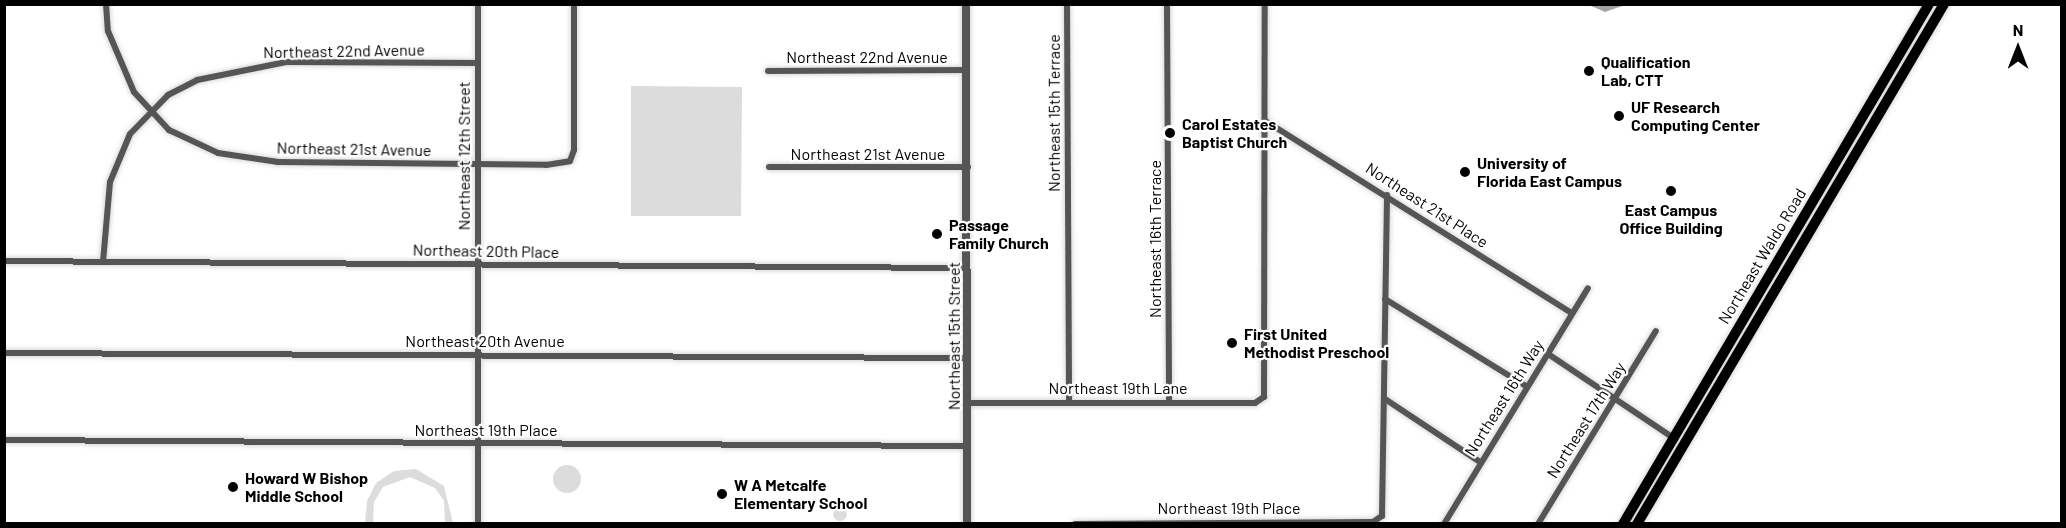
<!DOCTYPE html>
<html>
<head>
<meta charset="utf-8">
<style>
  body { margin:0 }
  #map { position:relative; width:2066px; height:528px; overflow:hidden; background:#fff; font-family:Barlow,sans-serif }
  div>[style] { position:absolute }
  .green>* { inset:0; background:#dcdcdc }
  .round { border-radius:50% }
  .water>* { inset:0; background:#a3a3a3 }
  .roads { filter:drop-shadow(0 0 2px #dbdbdb) drop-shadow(0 0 2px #dbdbdb) }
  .minor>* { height:6px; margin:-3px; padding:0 3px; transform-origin:3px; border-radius:3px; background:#555 }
  .tertiary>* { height:8px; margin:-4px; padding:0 4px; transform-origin:4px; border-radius:4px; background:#555 }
  .trunk>* { height:10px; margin:-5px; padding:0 5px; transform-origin:5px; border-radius:5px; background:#000 }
  .dots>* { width:16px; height:16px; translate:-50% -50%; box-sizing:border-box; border:3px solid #fff; border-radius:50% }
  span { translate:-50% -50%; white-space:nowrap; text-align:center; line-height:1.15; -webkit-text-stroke:4.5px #fff; paint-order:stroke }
  .street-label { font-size:16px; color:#000 }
  .poi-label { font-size:16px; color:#000; font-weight:700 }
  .left { translate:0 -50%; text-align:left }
  .frame { position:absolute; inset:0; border:6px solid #000; pointer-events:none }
  .north { position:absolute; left:1988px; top:18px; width:60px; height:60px; -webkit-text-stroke:4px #fff; paint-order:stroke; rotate:0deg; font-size:16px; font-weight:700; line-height:24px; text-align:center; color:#000 }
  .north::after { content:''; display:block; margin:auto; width:21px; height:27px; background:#000; clip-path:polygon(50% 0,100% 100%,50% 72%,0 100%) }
</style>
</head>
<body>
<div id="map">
  <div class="green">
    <i style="clip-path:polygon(631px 86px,742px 87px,741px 216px,631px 216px)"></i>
    <i class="round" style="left:553px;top:465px;width:28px;height:28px"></i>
    <i style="clip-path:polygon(416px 469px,444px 486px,453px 523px,445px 523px,444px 501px,435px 488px,410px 477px,383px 487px,374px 502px,373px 523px,365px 523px,367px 501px,376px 483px,394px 471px)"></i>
    <i class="round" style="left:833px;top:507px;width:14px;height:14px"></i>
  </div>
  <div class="water">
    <i style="clip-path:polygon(1589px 5px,1625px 4px,1625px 5px,1605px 12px)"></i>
  </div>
  <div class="roads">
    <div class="minor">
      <i style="left:106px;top:4px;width:27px;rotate:86deg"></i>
      <i style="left:108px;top:31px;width:66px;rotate:66.9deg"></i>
      <i style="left:134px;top:92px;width:52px;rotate:47.4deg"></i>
      <i style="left:169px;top:130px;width:54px;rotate:25.1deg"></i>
      <i style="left:218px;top:153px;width:61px;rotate:8.5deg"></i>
      <i style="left:278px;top:162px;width:268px;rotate:0.6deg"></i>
      <i style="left:546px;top:165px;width:24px;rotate:-9deg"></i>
      <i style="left:570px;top:161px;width:12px;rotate:-70deg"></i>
      <i style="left:574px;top:150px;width:146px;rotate:-90deg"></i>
      <i style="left:1067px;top:4px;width:398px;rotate:89.7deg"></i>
      <i style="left:1167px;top:4px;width:398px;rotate:89.7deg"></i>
      <i style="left:768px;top:71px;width:198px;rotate:-0.3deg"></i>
      <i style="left:1267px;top:122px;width:360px;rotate:32.1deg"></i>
      <i style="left:769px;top:167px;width:199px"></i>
      <i style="left:4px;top:261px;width:963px;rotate:0.42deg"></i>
      <i style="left:103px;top:262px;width:80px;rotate:-85deg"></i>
      <i style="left:110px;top:182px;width:52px;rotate:-67.4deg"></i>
      <i style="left:130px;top:134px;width:54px;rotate:-45.7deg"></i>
      <i style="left:168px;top:95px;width:33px;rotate:-27deg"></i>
      <i style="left:197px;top:80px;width:91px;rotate:-11.4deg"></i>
      <i style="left:286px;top:62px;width:192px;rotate:0.3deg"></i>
      <i style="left:1385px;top:299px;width:166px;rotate:31.7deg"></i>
      <i style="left:4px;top:353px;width:962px;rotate:0.3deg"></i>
      <i style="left:1548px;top:354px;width:153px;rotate:33.8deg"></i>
      <i style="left:1385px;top:399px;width:114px;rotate:33.6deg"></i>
      <i style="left:967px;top:403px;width:288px"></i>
      <i style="left:1255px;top:403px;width:11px;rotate:-34deg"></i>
      <i style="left:1264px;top:397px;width:393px;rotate:-89.9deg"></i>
      <i style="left:4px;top:440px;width:964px;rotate:0.36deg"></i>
      <i style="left:478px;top:524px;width:520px;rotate:-90deg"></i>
      <i style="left:1075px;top:524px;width:298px;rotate:-0.4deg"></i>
      <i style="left:1373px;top:522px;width:11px;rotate:-34deg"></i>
      <i style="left:1382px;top:516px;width:321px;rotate:-89.1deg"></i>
      <i style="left:1444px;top:524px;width:276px;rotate:-58.6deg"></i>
      <i style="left:1538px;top:524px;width:226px;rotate:-58.6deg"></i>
    </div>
    <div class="tertiary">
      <i style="left:966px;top:4px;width:520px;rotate:89.89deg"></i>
    </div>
    <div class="trunk">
      <i style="left:1623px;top:524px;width:603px;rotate:-59.52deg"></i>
      <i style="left:1637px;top:524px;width:604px;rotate:-59.44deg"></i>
    </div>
  </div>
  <div class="dots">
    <i style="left:1589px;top:71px;background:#000"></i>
    <i style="left:1619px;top:116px;background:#000"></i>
    <i style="left:1170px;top:133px;background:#000"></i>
    <i style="left:1465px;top:172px;background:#000"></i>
    <i style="left:1671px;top:191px;background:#000"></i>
    <i style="left:937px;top:234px;background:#000"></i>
    <i style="left:1232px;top:343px;background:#000"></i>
    <i style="left:233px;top:487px;background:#000"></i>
    <i style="left:722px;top:494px;background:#000"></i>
  </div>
  <div class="street-label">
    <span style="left:344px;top:51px;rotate:-1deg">Northeast 22nd Avenue</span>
    <span style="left:867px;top:57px">Northeast 22nd Avenue</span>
    <span style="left:1054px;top:113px;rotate:-90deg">Northeast 15th Terrace</span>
    <span style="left:354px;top:149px;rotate:1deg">Northeast 21st Avenue</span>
    <span style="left:868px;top:154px">Northeast 21st Avenue</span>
    <span style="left:464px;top:156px;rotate:-90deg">Northeast 12th Street</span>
    <span style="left:1427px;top:205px;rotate:33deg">Northeast 21st Place</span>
    <span style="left:1155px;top:239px;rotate:-90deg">Northeast 16th Terrace</span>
    <span style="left:486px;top:251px;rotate:1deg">Northeast 20th Place</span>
    <span style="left:1762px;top:256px;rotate:-59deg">Northeast Waldo Road</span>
    <span style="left:954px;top:336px;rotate:-90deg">Northeast 15th Street</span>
    <span style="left:485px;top:341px">Northeast 20th Avenue</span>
    <span style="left:1118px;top:388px">Northeast 19th Lane</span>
    <span style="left:1504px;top:398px;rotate:-58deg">Northeast 16th Way</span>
    <span style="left:1586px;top:420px;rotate:-58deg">Northeast 17th Way</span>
    <span style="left:486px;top:430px">Northeast 19th Place</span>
    <span style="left:1229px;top:508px">Northeast 19th Place</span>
  </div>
  <div class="poi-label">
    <span class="left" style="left:1601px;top:71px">Qualification<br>Lab, CTT</span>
    <span class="left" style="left:1631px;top:116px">UF Research<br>Computing Center</span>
    <span class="left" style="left:1182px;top:133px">Carol Estates<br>Baptist Church</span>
    <span class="left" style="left:1477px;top:172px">University of<br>Florida East Campus</span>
    <span style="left:1671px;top:219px">East Campus<br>Office Building</span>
    <span class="left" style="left:949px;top:234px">Passage<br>Family Church</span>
    <span class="left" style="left:1244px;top:343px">First United<br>Methodist Preschool</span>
    <span class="left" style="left:245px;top:487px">Howard W Bishop<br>Middle School</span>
    <span class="left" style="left:734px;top:494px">W A Metcalfe<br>Elementary School</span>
  </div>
  <div class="frame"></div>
  <div class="north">N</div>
</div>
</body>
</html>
